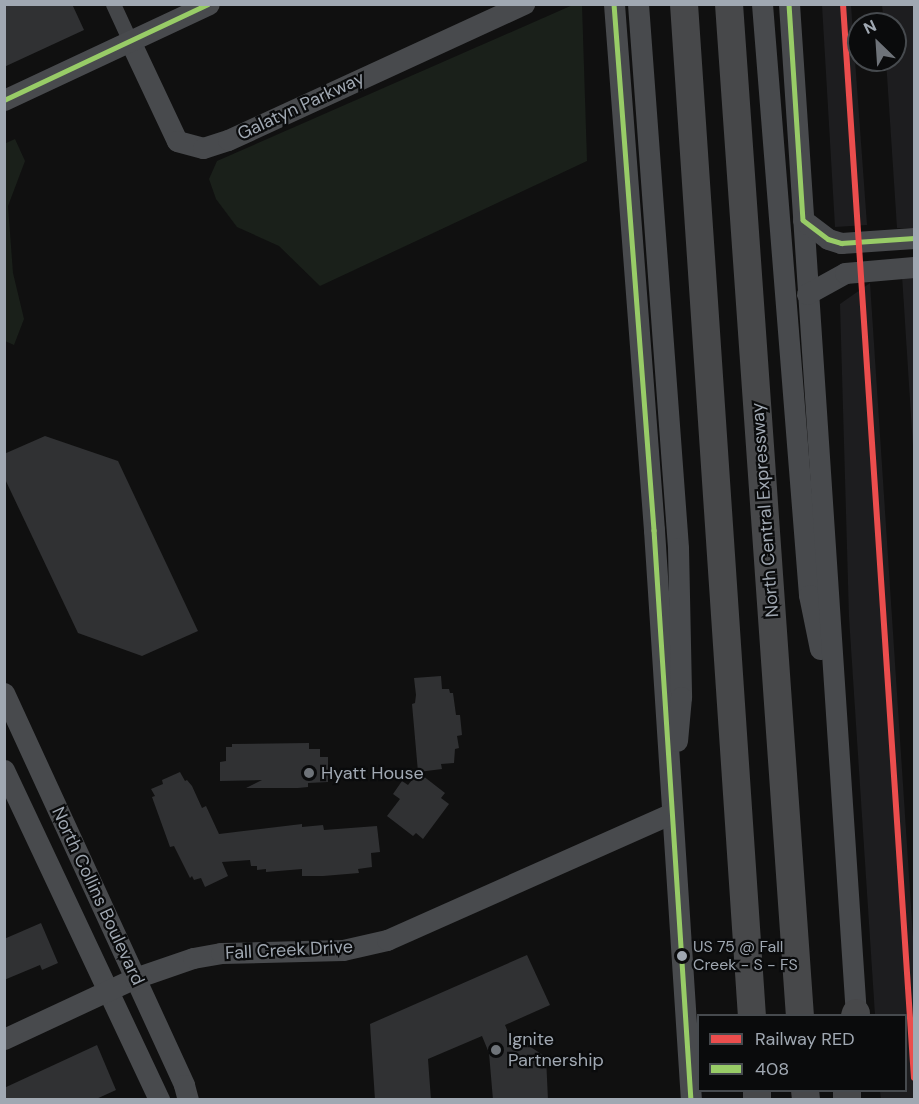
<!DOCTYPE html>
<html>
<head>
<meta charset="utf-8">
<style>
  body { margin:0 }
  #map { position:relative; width:919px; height:1104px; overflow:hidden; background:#101010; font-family:"DM Sans",sans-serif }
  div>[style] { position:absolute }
  .built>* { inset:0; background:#1d1d1f }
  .green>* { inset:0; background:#1a201a }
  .building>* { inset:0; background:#303133 }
  .street>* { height:15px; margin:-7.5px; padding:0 7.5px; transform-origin:7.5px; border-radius:7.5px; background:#444649 }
  .secondary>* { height:21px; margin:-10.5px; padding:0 10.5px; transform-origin:10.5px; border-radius:10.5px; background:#484a4d }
  .highway>* { height:28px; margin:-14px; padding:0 14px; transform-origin:14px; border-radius:14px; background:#47484a }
  .bus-1>* { height:4.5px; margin:-2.25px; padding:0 2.25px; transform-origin:2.25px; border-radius:2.25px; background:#98cc67 }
  .rail-1>* { height:6px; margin:-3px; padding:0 3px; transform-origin:3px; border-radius:3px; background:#eb4d4d }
  .dots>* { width:16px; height:16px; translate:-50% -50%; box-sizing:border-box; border:3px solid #0a0b0c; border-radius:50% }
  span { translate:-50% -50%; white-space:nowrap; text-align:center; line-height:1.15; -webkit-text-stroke:4.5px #0a0b0c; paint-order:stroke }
  .bus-label { font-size:16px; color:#a0a8b2 }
  .left { translate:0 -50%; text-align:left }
  .street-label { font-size:18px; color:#a0a8b2 }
  .poi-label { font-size:18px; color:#a0a8b2 }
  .frame { position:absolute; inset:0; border:6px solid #a0a8b2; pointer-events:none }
  .legend { position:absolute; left:697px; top:1014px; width:210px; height:78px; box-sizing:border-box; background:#0a0b0c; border:2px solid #464a4e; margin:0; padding:8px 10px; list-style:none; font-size:18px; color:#a0a8b2 }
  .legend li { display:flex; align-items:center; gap:12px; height:30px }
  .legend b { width:30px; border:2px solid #464a4e }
  .north { position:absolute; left:847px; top:12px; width:60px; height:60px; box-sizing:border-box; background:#0a0b0c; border:2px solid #464a4e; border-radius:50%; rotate:335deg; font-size:16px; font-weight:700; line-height:24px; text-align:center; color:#a0a8b2 }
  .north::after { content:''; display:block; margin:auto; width:21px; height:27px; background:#6e7379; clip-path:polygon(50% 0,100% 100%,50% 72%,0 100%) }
</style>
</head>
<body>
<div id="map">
  <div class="built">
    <i style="clip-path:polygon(822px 5px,851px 5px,867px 225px,835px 227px)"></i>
    <i style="clip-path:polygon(882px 5px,914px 5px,914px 228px,897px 228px,886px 60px,895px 60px,895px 24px,884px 24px)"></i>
    <i style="clip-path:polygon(902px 275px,914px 275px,914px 463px)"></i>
    <i style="clip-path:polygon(870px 283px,914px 952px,914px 1099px,881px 1099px,880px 1091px,906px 1090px,906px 1016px,875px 1015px,849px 617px,840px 304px)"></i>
  </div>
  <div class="green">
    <i style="clip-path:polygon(575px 4px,582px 5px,587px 161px,320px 286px,279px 246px,237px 227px,216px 199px,209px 179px,217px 161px)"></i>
    <i style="clip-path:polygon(15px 139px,25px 161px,8px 206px,13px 273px,24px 319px,14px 345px,5px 341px,4px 144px)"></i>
  </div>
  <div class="building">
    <i style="clip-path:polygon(4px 4px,72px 4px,84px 30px,4px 67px)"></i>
    <i style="clip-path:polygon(45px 436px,118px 461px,198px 631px,142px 656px,78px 633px,4px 477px,4px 454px)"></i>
    <i style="clip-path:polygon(441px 676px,442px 689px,449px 689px,450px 693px,453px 693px,456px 715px,460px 715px,462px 735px,457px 736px,459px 748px,455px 749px,454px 763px,441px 764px,442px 769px,418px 772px,412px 704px,415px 703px,416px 695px,414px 678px)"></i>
    <i style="clip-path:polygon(309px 743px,309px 749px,320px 749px,320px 757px,328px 757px,328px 782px,308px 783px,308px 787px,298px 788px,246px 788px,262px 780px,220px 781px,220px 762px,226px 761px,226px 747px,232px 747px,232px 744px)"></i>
    <i style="clip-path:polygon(180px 772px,185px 781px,187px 780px,192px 786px,202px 808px,206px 806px,219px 834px,302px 824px,302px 827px,323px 825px,324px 830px,377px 826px,380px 852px,371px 853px,372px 867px,358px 869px,359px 873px,323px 876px,302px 876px,302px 869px,266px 872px,266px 869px,257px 870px,257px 866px,251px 866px,250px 860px,222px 862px,228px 876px,205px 887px,201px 878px,194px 880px,192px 876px,190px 878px,174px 846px,170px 847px,152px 797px,155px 796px,151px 789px,163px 784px,162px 780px)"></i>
    <i style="clip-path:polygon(418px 772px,445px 793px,441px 798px,449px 804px,423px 839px,416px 833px,413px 836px,387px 816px,400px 799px,393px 794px,402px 781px,408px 785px)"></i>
    <i style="clip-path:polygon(41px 923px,58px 963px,42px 970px,40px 965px,4px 980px,4px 939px)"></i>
    <i style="clip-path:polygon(527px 955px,550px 1005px,505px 1025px,515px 1049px,526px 1044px,546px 1057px,548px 1100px,493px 1100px,489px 1053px,482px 1036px,428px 1059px,431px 1100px,375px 1100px,370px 1024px)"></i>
    <i style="clip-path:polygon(97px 1045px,116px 1090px,94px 1100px,4px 1100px,4px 1088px)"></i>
  </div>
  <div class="street">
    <i style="left:113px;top:4px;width:41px;rotate:65.3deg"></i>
  </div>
  <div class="secondary">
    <i style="left:614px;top:4px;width:528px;rotate:85.65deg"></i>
    <i style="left:654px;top:530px;width:571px;rotate:86.29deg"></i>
    <i style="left:638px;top:4px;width:545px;rotate:85.79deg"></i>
    <i style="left:678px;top:548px;width:149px;rotate:88.8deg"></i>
    <i style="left:681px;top:697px;width:44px;rotate:95.2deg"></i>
    <i style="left:762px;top:4px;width:593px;rotate:85.45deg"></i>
    <i style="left:809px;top:595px;width:55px;rotate:78.5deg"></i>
    <i style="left:789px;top:4px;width:1014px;rotate:86.21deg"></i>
    <i style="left:130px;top:41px;width:110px;rotate:64.8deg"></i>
    <i style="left:177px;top:141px;width:27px;rotate:15deg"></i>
    <i style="left:203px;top:148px;width:26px;rotate:-18deg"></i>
    <i style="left:228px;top:140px;width:326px;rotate:-24.7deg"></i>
    <i style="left:4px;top:100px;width:226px;rotate:-25.1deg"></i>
    <i style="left:803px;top:220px;width:31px;rotate:37deg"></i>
    <i style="left:828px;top:239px;width:14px;rotate:17deg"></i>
    <i style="left:841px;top:243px;width:73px;rotate:-3.9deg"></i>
    <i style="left:807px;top:294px;width:43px;rotate:-28.9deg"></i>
    <i style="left:845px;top:273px;width:69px;rotate:-5deg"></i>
    <i style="left:4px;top:693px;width:431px;rotate:65.3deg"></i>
    <i style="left:184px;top:1085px;width:16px;rotate:75deg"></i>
    <i style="left:4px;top:770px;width:365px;rotate:64.8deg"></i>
    <i style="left:4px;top:1039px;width:145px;rotate:-25deg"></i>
    <i style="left:135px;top:978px;width:61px;rotate:-19deg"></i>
    <i style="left:193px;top:958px;width:28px;rotate:-10deg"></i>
    <i style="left:221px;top:953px;width:122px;rotate:-1.4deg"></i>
    <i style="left:343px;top:950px;width:45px;rotate:-12.8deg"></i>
    <i style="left:387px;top:940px;width:312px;rotate:-24deg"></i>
  </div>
  <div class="highway">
    <i style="left:684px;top:4px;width:1014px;rotate:86.16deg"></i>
    <i style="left:729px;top:4px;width:1014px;rotate:85.99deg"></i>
    <i style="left:855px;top:1016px;width:3px;rotate:-72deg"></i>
    <i style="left:757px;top:1090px;width:10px;rotate:90deg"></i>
    <i style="left:805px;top:1090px;width:10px;rotate:84deg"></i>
    <i style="left:847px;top:1100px;width:10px;rotate:-90deg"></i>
  </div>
  <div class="bus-1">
    <i style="left:614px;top:4px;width:528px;rotate:85.65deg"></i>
    <i style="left:654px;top:530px;width:571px;rotate:86.29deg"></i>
    <i style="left:789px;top:4px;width:216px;rotate:86.3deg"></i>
    <i style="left:803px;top:220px;width:31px;rotate:37deg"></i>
    <i style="left:828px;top:239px;width:14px;rotate:17deg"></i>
    <i style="left:841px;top:243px;width:73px;rotate:-3.9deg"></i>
    <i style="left:4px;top:100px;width:225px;rotate:-25.2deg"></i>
  </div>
  <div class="rail-1">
    <i style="left:843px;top:4px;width:1076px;rotate:86.22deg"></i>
  </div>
  <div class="dots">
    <i style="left:309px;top:773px;background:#6e7379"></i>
    <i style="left:682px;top:956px;background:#a0a8b2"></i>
    <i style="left:496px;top:1050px;background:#6e7379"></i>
  </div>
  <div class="bus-label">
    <span class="left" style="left:693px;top:956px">US 75 @ Fall<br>Creek - S - FS</span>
  </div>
  <div class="street-label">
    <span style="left:301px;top:106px;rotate:-25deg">Galatyn Parkway</span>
    <span style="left:765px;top:510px;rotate:-94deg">North Central Expressway</span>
    <span style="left:98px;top:896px;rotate:65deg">North Collins Boulevard</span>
    <span style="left:289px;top:950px;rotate:-3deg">Fall Creek Drive</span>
  </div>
  <div class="poi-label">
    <span class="left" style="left:321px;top:773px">Hyatt House</span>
    <span class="left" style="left:508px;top:1050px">Ignite<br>Partnership</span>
  </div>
  <div class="frame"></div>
  <ul class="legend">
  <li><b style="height:8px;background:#eb4d4d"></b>Railway RED</li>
  <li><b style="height:8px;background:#98cc67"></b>408</li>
  </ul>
  <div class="north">N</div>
</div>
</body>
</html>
